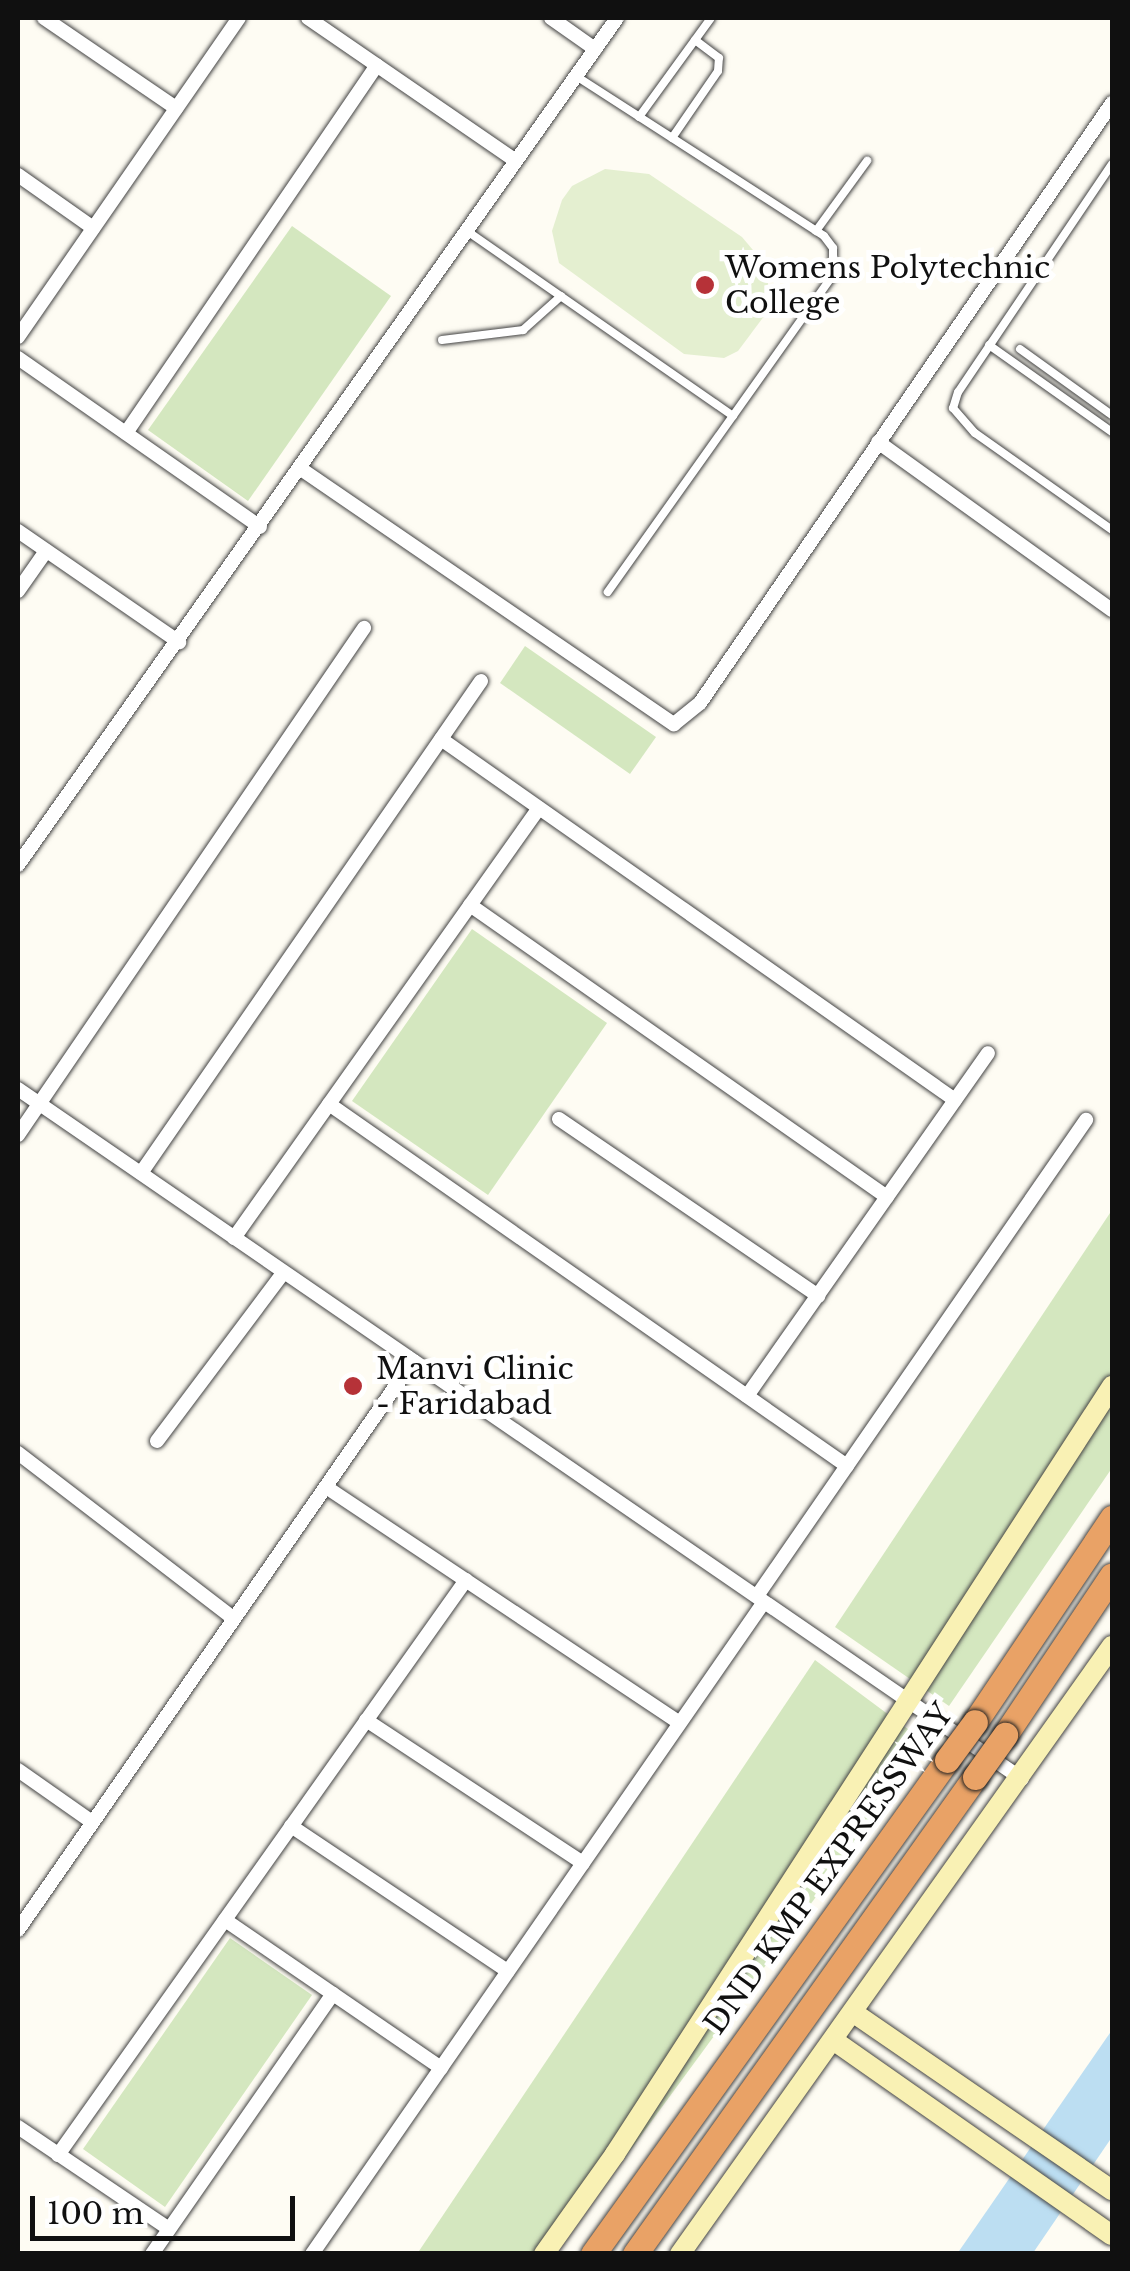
<!DOCTYPE html>
<html>
<head>
<meta charset="utf-8">
<style>
  body { margin:0 }
  #map { position:relative; width:1130px; height:2271px; overflow:hidden; background:#fefcf3; font-family:"Libre Baskerville",serif }
  div>[style] { position:absolute }
  .green>* { inset:0; background:#d4e7bf }
  .pitch>* { inset:0; background:#e4efd0 }
  .water>* { inset:0; background:#bcdef2 }
  .roads { filter:drop-shadow(0 0 2px #434343) drop-shadow(0 0 2px #434343) }
  .lane>* { height:8px; margin:-4px; padding:0 4px; transform-origin:4px; border-radius:4px; background:#fff }
  .street>* { height:14px; margin:-7px; padding:0 7px; transform-origin:7px; border-radius:7px; background:#fff }
  .secondary>* { height:20px; margin:-10px; padding:0 10px; transform-origin:10px; border-radius:10px; background:#f9f1b4 }
  .highway>* { height:25px; margin:-12.5px; padding:0 12.5px; transform-origin:12.5px; border-radius:12.5px; background:#e9a266 }
  .bridges { filter:drop-shadow(0 0 2px #212121) drop-shadow(0 0 2px #212121) }
  .highway-bridge>* { height:25px; margin:-12.5px; padding:0 12.5px; transform-origin:12.5px; border-radius:12.5px; background:#e9a266 }
  .dots>* { width:28px; height:28px; translate:-50% -50%; box-sizing:border-box; border:5px solid #fff; border-radius:50% }
  span { translate:-50% -50%; white-space:nowrap; text-align:center; line-height:1.15; -webkit-text-stroke:10px #fff; paint-order:stroke }
  .poi-label { font-size:30px; color:#101010 }
  .left { translate:0 -50%; text-align:left }
  .street-label { font-size:30px; color:#101010 }
  .frame { position:absolute; inset:0; border:20px solid #101010; pointer-events:none }
  .scale { position:absolute; left:30px; top:2196px; width:265px; height:45px; box-sizing:border-box; border:5px solid #101010; border-top:0; padding-left:12px; font-size:30px; line-height:35px; white-space:nowrap; color:#101010; -webkit-text-stroke:8px #fff; paint-order:stroke }
</style>
</head>
<body>
<div id="map">
  <div class="green">
    <i style="clip-path:polygon(292px 226px,391px 296px,248px 501px,148px 430px)"></i>
    <i style="clip-path:polygon(525px 646px,656px 737px,630px 774px,500px 683px)"></i>
    <i style="clip-path:polygon(472px 929px,607px 1023px,488px 1195px,352px 1101px)"></i>
    <i style="clip-path:polygon(1112px 1210px,1112px 1468px,949px 1706px,835px 1627px)"></i>
    <i style="clip-path:polygon(815px 1660px,928px 1744px,555px 2253px,417px 2254px)"></i>
    <i style="clip-path:polygon(230px 1938px,312px 1995px,165px 2207px,83px 2149px)"></i>
  </div>
  <div class="pitch">
    <i style="clip-path:polygon(605px 169px,649px 174px,742px 237px,758px 256px,768px 276px,768px 311px,738px 351px,724px 358px,684px 354px,559px 263px,552px 231px,562px 200px,572px 186px)"></i>
  </div>
  <div class="water">
    <i style="clip-path:polygon(1112px 2030px,1112px 2137px,1033px 2253px,957px 2254px)"></i>
  </div>
  <div class="roads">
    <div class="lane">
      <i style="left:576px;top:76px;width:295px;rotate:32.8deg"></i>
      <i style="left:824px;top:236px;width:15px;rotate:53deg"></i>
      <i style="left:833px;top:248px;width:27px;rotate:90deg"></i>
      <i style="left:833px;top:275px;width:389px;rotate:125.4deg"></i>
      <i style="left:639px;top:117px;width:122px;rotate:-54deg"></i>
      <i style="left:672px;top:138px;width:81px;rotate:-55.5deg"></i>
      <i style="left:718px;top:71px;width:13px;rotate:-86deg"></i>
      <i style="left:719px;top:58px;width:30px;rotate:-143deg"></i>
      <i style="left:1112px;top:164px;width:275px;rotate:124deg"></i>
      <i style="left:958px;top:392px;width:17px;rotate:107deg"></i>
      <i style="left:953px;top:408px;width:33px;rotate:49deg"></i>
      <i style="left:975px;top:433px;width:168px;rotate:35.3deg"></i>
      <i style="left:467px;top:231px;width:324px;rotate:34.8deg"></i>
      <i style="left:816px;top:231px;width:87px;rotate:-53.9deg"></i>
      <i style="left:442px;top:340px;width:82px;rotate:-7deg"></i>
      <i style="left:523px;top:330px;width:51px;rotate:-41.8deg"></i>
      <i style="left:989px;top:345px;width:151px;rotate:35.3deg"></i>
      <i style="left:1020px;top:349px;width:113px;rotate:35.7deg"></i>
    </div>
    <div class="street">
      <i style="left:44px;top:18px;width:160px;rotate:34.3deg"></i>
      <i style="left:308px;top:18px;width:252px;rotate:34.5deg"></i>
      <i style="left:551px;top:18px;width:54px;rotate:35.2deg"></i>
      <i style="left:18px;top:175px;width:92px;rotate:35.2deg"></i>
      <i style="left:18px;top:337px;width:388px;rotate:-55.3deg"></i>
      <i style="left:18px;top:358px;width:295px;rotate:34.9deg"></i>
      <i style="left:126px;top:433px;width:445px;rotate:-55.7deg"></i>
      <i style="left:878px;top:442px;width:288px;rotate:35.7deg"></i>
      <i style="left:301px;top:469px;width:452px;rotate:34.4deg"></i>
      <i style="left:674px;top:724px;width:33px;rotate:-39deg"></i>
      <i style="left:700px;top:703px;width:728px;rotate:-55.52deg"></i>
      <i style="left:18px;top:531px;width:196px;rotate:34.6deg"></i>
      <i style="left:18px;top:591px;width:49px;rotate:-55deg"></i>
      <i style="left:441px;top:739px;width:628px;rotate:35.08deg"></i>
      <i style="left:18px;top:865px;width:1037px;rotate:-54.73deg"></i>
      <i style="left:470px;top:905px;width:509px;rotate:35deg"></i>
      <i style="left:18px;top:1089px;width:1218px;rotate:34.5deg"></i>
      <i style="left:329px;top:1104px;width:632px;rotate:34.95deg"></i>
      <i style="left:559px;top:1119px;width:314px;rotate:34.3deg"></i>
      <i style="left:18px;top:1135px;width:614px;rotate:-55.69deg"></i>
      <i style="left:141px;top:1173px;width:598px;rotate:-55.35deg"></i>
      <i style="left:234px;top:1238px;width:527px;rotate:-54.65deg"></i>
      <i style="left:747px;top:1396px;width:419px;rotate:-54.9deg"></i>
      <i style="left:157px;top:1441px;width:211px;rotate:-53.1deg"></i>
      <i style="left:18px;top:1453px;width:272px;rotate:37.5deg"></i>
      <i style="left:326px;top:1487px;width:425px;rotate:33.7deg"></i>
      <i style="left:757px;top:1596px;width:579px;rotate:-55.35deg"></i>
      <i style="left:366px;top:1720px;width:260px;rotate:33.4deg"></i>
      <i style="left:18px;top:1770px;width:90px;rotate:35.1deg"></i>
      <i style="left:291px;top:1826px;width:261px;rotate:33.8deg"></i>
      <i style="left:225px;top:1920px;width:262px;rotate:34.4deg"></i>
      <i style="left:18px;top:1930px;width:693px;rotate:-55.23deg"></i>
      <i style="left:18px;top:2127px;width:182px;rotate:34deg"></i>
      <i style="left:58px;top:2155px;width:705px;rotate:-54.64deg"></i>
      <i style="left:152px;top:2254px;width:317px;rotate:-55.2deg"></i>
      <i style="left:312px;top:2254px;width:793px;rotate:-55.27deg"></i>
    </div>
    <div class="secondary">
      <i style="left:854px;top:2013px;width:313px;rotate:34.5deg"></i>
      <i style="left:833px;top:2040px;width:340px;rotate:35deg"></i>
      <i style="left:544px;top:2254px;width:123px;rotate:-54.6deg"></i>
      <i style="left:615px;top:2154px;width:915px;rotate:-57.09deg"></i>
      <i style="left:680px;top:2254px;width:746px;rotate:-54.61deg"></i>
    </div>
    <div class="highway">
      <i style="left:975px;top:1722px;width:246px;rotate:-56.1deg"></i>
      <i style="left:1005px;top:1735px;width:192px;rotate:-56.2deg"></i>
      <i style="left:593px;top:2254px;width:608px;rotate:-54.37deg"></i>
      <i style="left:635px;top:2254px;width:586px;rotate:-54.52deg"></i>
    </div>
  </div>
  <div class="bridges">
    <div class="highway-bridge">
      <i style="left:947px;top:1760px;width:47px;rotate:-53.6deg"></i>
      <i style="left:975px;top:1777px;width:52px;rotate:-54.5deg"></i>
    </div>
  </div>
  <div class="dots">
    <i style="left:705px;top:285px;background:#b63238"></i>
    <i style="left:353px;top:1386px;background:#b63238"></i>
  </div>
  <div class="poi-label">
    <span class="left" style="left:725px;top:285px">Womens Polytechnic<br>College</span>
    <span class="left" style="left:376px;top:1386px">Manvi Clinic<br>- Faridabad</span>
  </div>
  <div class="street-label">
    <span style="left:829px;top:1869px;rotate:-54deg">DND KMP EXPRESSWAY</span>
  </div>
  <div class="frame"></div>
  <div class="scale">100 m</div>
</div>
</body>
</html>
